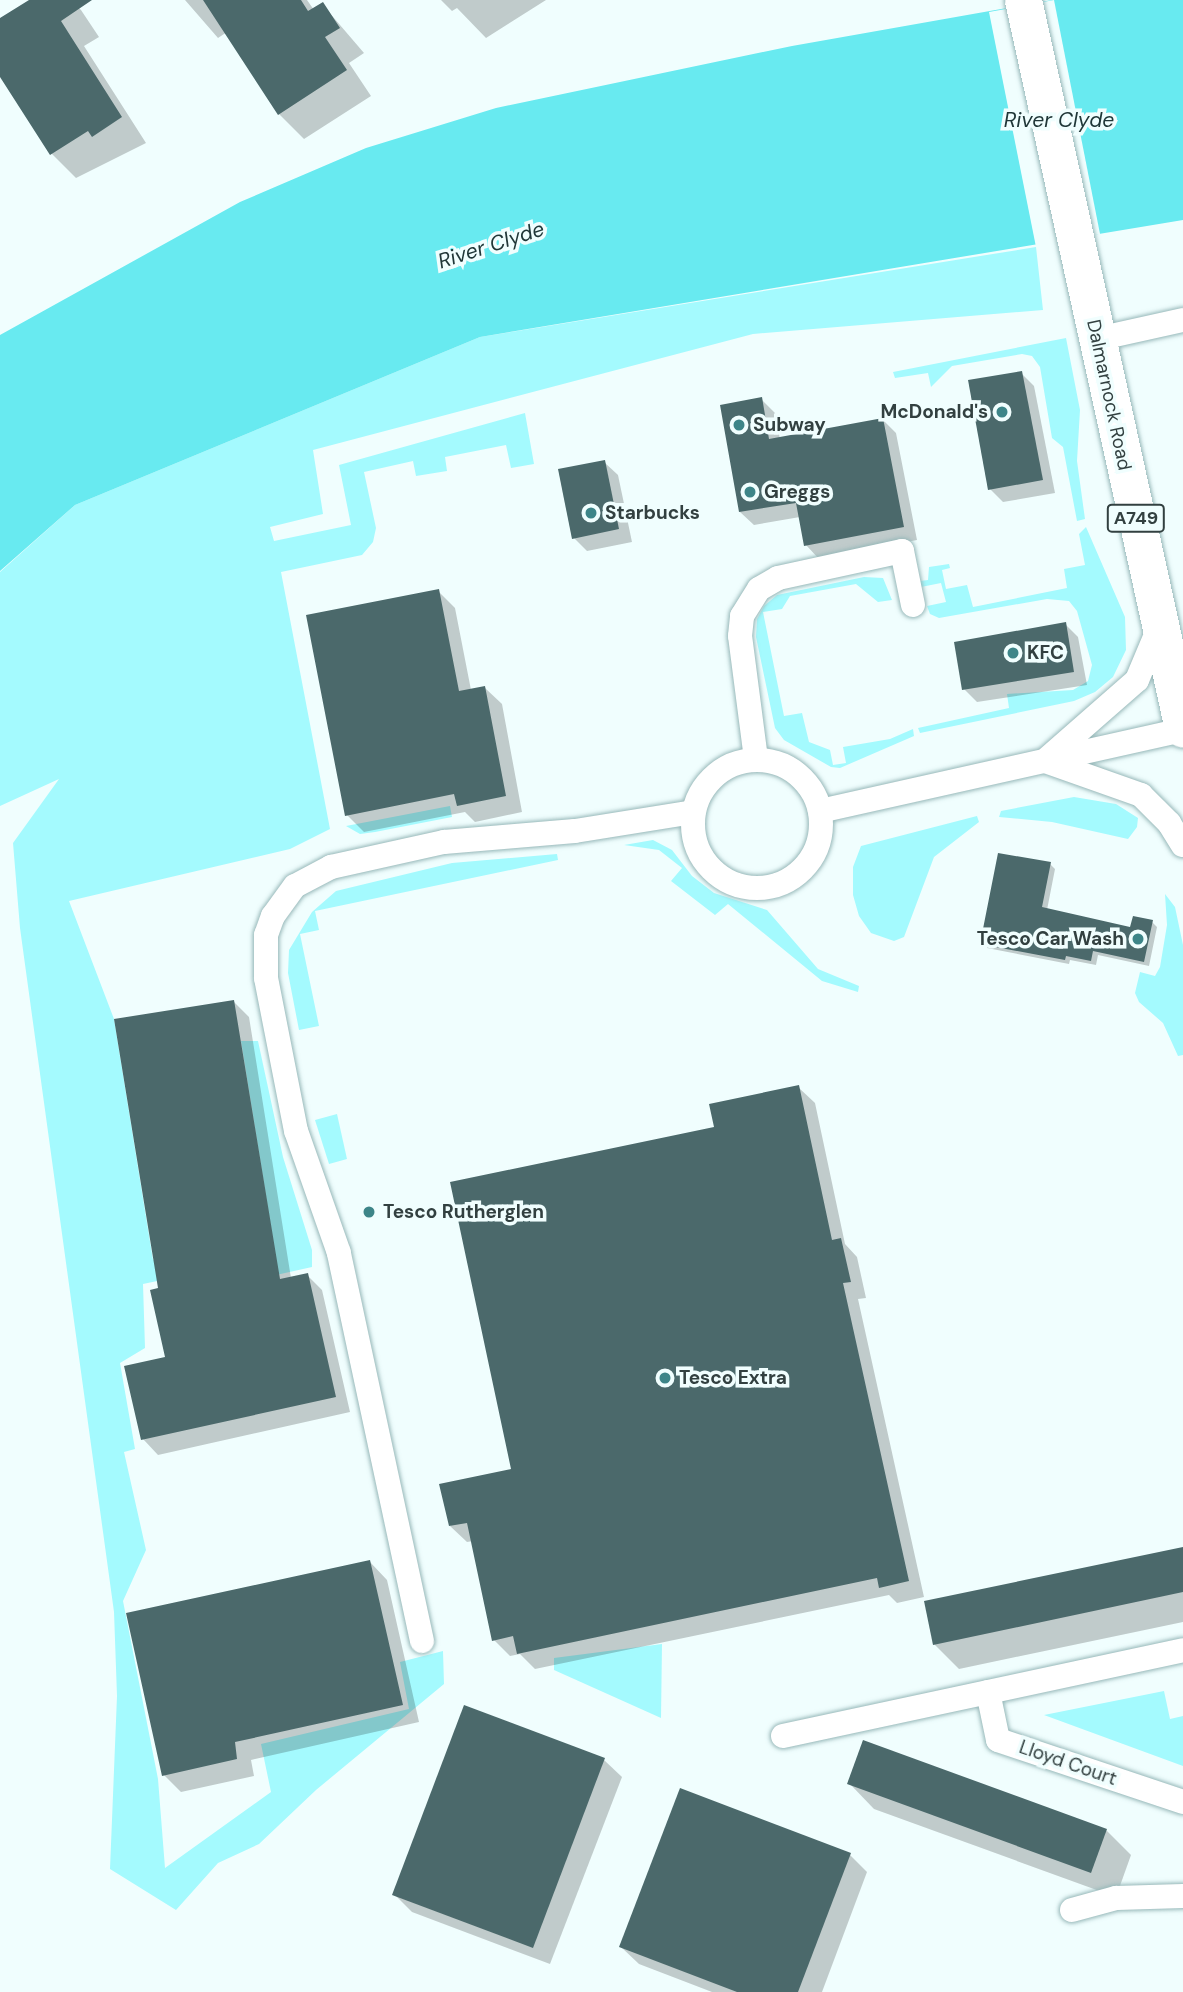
<!DOCTYPE html>
<html>
<head>
<meta charset="utf-8">
<style>
  body { margin:0 }
  #map { position:relative; width:1183px; height:1992px; overflow:hidden; background:#f0fefe; font-family:"DM Sans",sans-serif }
  div>[style] { position:absolute }
  .green>* { inset:0; background:#a4fafe }
  .water>* { inset:0; background:#68eaf0 }
  .pier>* { inset:0; background:#f0fefe }
  .shadow>* { inset:0; background:#0003 }
  .building>* { inset:0; background:#4b696b }
  .roads { filter:drop-shadow(0 0 2px #97b8b9) drop-shadow(0 0 2px #97b8b9) }
  .street>* { height:24px; margin:-12px; padding:0 12px; transform-origin:12px; border-radius:12px; background:#fff }
  .street>.ring { margin:-12px; padding:0; box-sizing:content-box; background:none; border:24px solid #fff; border-radius:50% }
  .primary>* { height:37px; margin:-18.5px; padding:0 18.5px; transform-origin:18.5px; border-radius:18.5px; background:#fff }
  .dots>* { width:19px; height:19px; translate:-50% -50%; box-sizing:border-box; border:4px solid #f0fefe; border-radius:50% }
  span { translate:-50% -50%; white-space:nowrap; text-align:center; line-height:1.15; -webkit-text-stroke:7px #f0fefe; paint-order:stroke }
  .shield-label span { padding:2px 5px; background:#f0fefe; border:2px solid; border-radius:5px; -webkit-text-stroke-width:0 }
  .shield-label { font-size:18px; color:#324040; font-weight:700 }
  .street-label { font-size:19px; color:#324040 }
  .poi-label { font-size:19px; color:#324040; font-weight:700 }
  .right { translate:-100% -50%; text-align:right }
  .left { translate:0 -50%; text-align:left }
  .water-label { font-size:21px; color:#203738; font-style:italic }
</style>
</head>
<body>
<div id="map">
  <div class="green">
    <i style="clip-path:polygon(1036px 247px,1043px 310px,753px 334px,313px 450px,323px 514px,270px 527px,274px 541px,351px 525px,339px 465px,525px 413px,534px 464px,511px 468px,506px 445px,445px 457px,447px 471px,416px 476px,413px 461px,364px 472px,376px 528px,373px 542px,362px 555px,281px 572px,330px 829px,290px 849px,69px 901px,114px 1019px,153px 1260px,273px 1240px,241px 1041px,258px 1041px,283px 1157px,312px 1250px,312px 1267px,258px 1279px,252px 1261px,143px 1284px,145px 1348px,120px 1363px,135px 1449px,124px 1452px,146px 1550px,123px 1601px,158px 1779px,165px 1868px,271px 1792px,261px 1744px,409px 1709px,400px 1662px,443px 1651px,444px 1684px,316px 1790px,259px 1844px,218px 1863px,176px 1910px,110px 1869px,117px 1696px,114px 1612px,20px 928px,13px 843px,59px 779px,0 806px,0 572px,75px 505px,480px 337px)"></i>
    <i style="clip-path:polygon(1066px 338px,1080px 410px,1077px 461px,1085px 519px,1077px 521px,1063px 447px,1052px 438px,1040px 367px,1032px 356px,1022px 354px,952px 366px,931px 387px,928px 373px,895px 378px,893px 372px)"></i>
    <i style="clip-path:polygon(1086px 527px,1125px 617px,1126px 650px,1113px 677px,1095px 692px,1074px 701px,920px 733px,918px 728px,1009px 708px,1007px 694px,1073px 690px,1088px 681px,1092px 665px,1077px 611px,1069px 601px,1047px 599px,939px 618px,930px 614px,927px 606px,946px 602px,941px 583px,921px 587px,920px 581px,928px 580px,929px 567px,949px 564px,950px 568px,942px 570px,946px 589px,967px 585px,973px 607px,1067px 588px,1064px 569px,1085px 565px,1079px 534px)"></i>
    <i style="clip-path:polygon(864px 577px,883px 578px,892px 600px,878px 602px,856px 584px,790px 596px,782px 609px,763px 612px,784px 716px,802px 713px,809px 742px,830px 750px,833px 765px,846px 763px,843px 747px,890px 739px,913px 729px,914px 736px,840px 768px,831px 767px,784px 740px,775px 728px,756px 637px,757px 619px,764px 606px,777px 595px)"></i>
    <i style="clip-path:polygon(1074px 797px,1116px 804px,1138px 818px,1137px 827px,1128px 839px,1052px 822px,999px 817px,1001px 811px)"></i>
    <i style="clip-path:polygon(450px 806px,452px 817px,375px 832px,360px 834px,346px 826px)"></i>
    <i style="clip-path:polygon(977px 816px,979px 822px,934px 857px,904px 937px,894px 941px,871px 933px,859px 916px,853px 895px,853px 867px,861px 846px)"></i>
    <i style="clip-path:polygon(653px 840px,672px 850px,692px 876px,714px 893px,767px 910px,818px 969px,859px 986px,858px 992px,822px 981px,728px 904px,715px 915px,671px 881px,682px 868px,659px 850px,624px 845px)"></i>
    <i style="clip-path:polygon(557px 854px,558px 860px,315px 911px,319px 930px,300px 934px,319px 1026px,299px 1030px,288px 973px,289px 950px,312px 912px,336px 891px,452px 863px)"></i>
    <i style="clip-path:polygon(1165px 894px,1175px 907px,1183px 945px,1183px 1055px,1178px 1056px,1163px 1023px,1139px 1002px,1135px 993px,1140px 972px,1155px 976px,1160px 967px,1167px 925px)"></i>
    <i style="clip-path:polygon(337px 1114px,347px 1159px,329px 1164px,315px 1120px)"></i>
    <i style="clip-path:polygon(662px 1644px,661px 1718px,554px 1670px,554px 1658px)"></i>
    <i style="clip-path:polygon(1164px 1691px,1170px 1719px,1183px 1716px,1183px 1766px,1044px 1715px)"></i>
  </div>
  <div class="water">
    <i style="clip-path:polygon(1052px 0,1183px 0,1183px 220px,480px 337px,75px 505px,0 571px,0 335px,240px 202px,366px 148px,496px 108px,792px 46px)"></i>
  </div>
  <div class="pier">
    <i style="clip-path:polygon(1054px 0,1100px 234px,1036px 247px,989px 12px)"></i>
  </div>
  <div class="shadow">
    <i style="clip-path:polygon(32px 0,71px 0,81px 10px,99px 37px,84px 46px,146px 143px,76px 178px,51px 153px,0 74px,0 20px)"></i>
    <i style="clip-path:polygon(185px 0,307px 0,314px 10px,322px 4px,364px 53px,349px 63px,371px 96px,304px 139px,279px 114px,227px 32px,218px 38px)"></i>
    <i style="clip-path:polygon(441px 0,546px 0,486px 38px,457px 8px,452px 11px)"></i>
    <i style="clip-path:polygon(1021px 373px,1034px 386px,1055px 493px,1003px 502px,990px 489px)"></i>
    <i style="clip-path:polygon(761px 399px,775px 413px,780px 439px,883px 420px,896px 433px,917px 540px,819px 559px,806px 545px,800px 517px,754px 525px,740px 512px)"></i>
    <i style="clip-path:polygon(604px 462px,618px 475px,632px 542px,587px 551px,574px 538px)"></i>
    <i style="clip-path:polygon(438px 591px,455px 608px,471px 690px,485px 688px,502px 704px,522px 812px,475px 822px,465px 812px,364px 832px,347px 815px)"></i>
    <i style="clip-path:polygon(1065px 624px,1078px 637px,1087px 685px,977px 702px,964px 689px)"></i>
    <i style="clip-path:polygon(1050px 864px,1055px 869px,1047px 910px,1132px 929px,1152px 922px,1157px 927px,1149px 966px,1098px 955px,1096px 965px,1070px 960px,1069px 964px,987px 948px,982px 943px)"></i>
    <i style="clip-path:polygon(234px 1002px,249px 1017px,291px 1278px,307px 1275px,322px 1290px,350px 1412px,158px 1455px,143px 1439px,167px 1358px,160px 1289px)"></i>
    <i style="clip-path:polygon(798px 1087px,815px 1103px,845px 1244px,857px 1257px,866px 1298px,858px 1299px,924px 1597px,897px 1603px,889px 1595px,535px 1669px,520px 1654px,510px 1656px,494px 1640px,473px 1541px,467px 1542px,450px 1526px,514px 1471px,716px 1128px)"></i>
    <i style="clip-path:polygon(1183px 1549px,1183px 1622px,959px 1669px,934px 1644px)"></i>
    <i style="clip-path:polygon(370px 1562px,387px 1580px,419px 1722px,251px 1760px,254px 1776px,181px 1792px,164px 1775px)"></i>
    <i style="clip-path:polygon(604px 1760px,622px 1777px,550px 1964px,412px 1912px,394px 1894px)"></i>
    <i style="clip-path:polygon(849px 1783px,1106px 1830px,1131px 1855px,1116px 1897px,874px 1809px)"></i>
    <i style="clip-path:polygon(850px 1855px,867px 1872px,822px 1992px,712px 1992px,639px 1964px,621px 1947px)"></i>
  </div>
  <div class="building">
    <i style="clip-path:polygon(29px 0,92px 0,61px 21px,122px 117px,92px 137px,88px 131px,50px 155px,0 77px,0 18px)"></i>
    <i style="clip-path:polygon(203px 0,301px 0,308px 11px,323px 2px,340px 28px,325px 37px,347px 70px,278px 115px)"></i>
    <i style="clip-path:polygon(1022px 371px,1043px 480px,988px 490px,968px 380px)"></i>
    <i style="clip-path:polygon(762px 397px,769px 439px,883px 418px,904px 527px,804px 546px,796px 503px,739px 512px,720px 405px)"></i>
    <i style="clip-path:polygon(605px 460px,619px 529px,572px 539px,558px 469px)"></i>
    <i style="clip-path:polygon(439px 589px,459px 691px,485px 686px,506px 796px,457px 806px,454px 794px,345px 816px,306px 615px)"></i>
    <i style="clip-path:polygon(1066px 622px,1074px 672px,962px 690px,954px 642px)"></i>
    <i style="clip-path:polygon(998px 853px,1051px 862px,1042px 907px,1130px 927px,1133px 916px,1153px 920px,1144px 962px,1093px 951px,1091px 961px,1066px 956px,1065px 960px,980px 944px)"></i>
    <i style="clip-path:polygon(234px 1000px,280px 1279px,308px 1273px,336px 1397px,141px 1440px,124px 1366px,165px 1357px,150px 1290px,158px 1288px,114px 1019px)"></i>
    <i style="clip-path:polygon(799px 1085px,832px 1240px,841px 1238px,851px 1282px,843px 1283px,909px 1581px,879px 1588px,877px 1578px,517px 1654px,513px 1636px,492px 1641px,467px 1523px,449px 1526px,439px 1484px,511px 1469px,450px 1182px,714px 1127px,709px 1104px)"></i>
    <i style="clip-path:polygon(1183px 1547px,1183px 1592px,933px 1645px,924px 1601px)"></i>
    <i style="clip-path:polygon(370px 1560px,403px 1705px,235px 1742px,237px 1759px,162px 1776px,126px 1613px)"></i>
    <i style="clip-path:polygon(464px 1705px,605px 1758px,533px 1948px,392px 1895px)"></i>
    <i style="clip-path:polygon(863px 1740px,1107px 1829px,1091px 1873px,847px 1784px)"></i>
    <i style="clip-path:polygon(680px 1788px,851px 1853px,798px 1992px,737px 1992px,619px 1947px)"></i>
  </div>
  <div class="roads">
    <div class="street">
      <i style="left:1097px;top:339px;width:88px;rotate:-12.5deg"></i>
      <i style="left:1048px;top:758px;width:118px;rotate:-41.2deg"></i>
      <i style="left:1137px;top:680px;width:54px;rotate:-67.2deg"></i>
      <i style="left:756px;top:759px;width:124px;rotate:-97.4deg"></i>
      <i style="left:740px;top:636px;width:20px;rotate:-84deg"></i>
      <i style="left:742px;top:616px;width:32px;rotate:-58deg"></i>
      <i style="left:759px;top:589px;width:22px;rotate:-30deg"></i>
      <i style="left:778px;top:578px;width:127px;rotate:-12.3deg"></i>
      <i style="left:902px;top:551px;width:55px;rotate:78.5deg"></i>
      <i class="ring" style="left:693px;top:760px;width:104px;height:104px"></i>
      <i style="left:1045px;top:761px;width:102px;rotate:19.5deg"></i>
      <i style="left:1141px;top:795px;width:40px;rotate:45deg"></i>
      <i style="left:1169px;top:823px;width:26px;rotate:58deg"></i>
      <i style="left:820px;top:811px;width:372px;rotate:-12.6deg"></i>
      <i style="left:422px;top:1641px;width:397px;rotate:-102.1deg"></i>
      <i style="left:339px;top:1253px;width:129px;rotate:-109.4deg"></i>
      <i style="left:296px;top:1131px;width:156px;rotate:-101.1deg"></i>
      <i style="left:266px;top:978px;width:43px;rotate:-90deg"></i>
      <i style="left:266px;top:935px;width:20px;rotate:-70deg"></i>
      <i style="left:273px;top:916px;width:37px;rotate:-54deg"></i>
      <i style="left:295px;top:886px;width:41px;rotate:-27.8deg"></i>
      <i style="left:331px;top:867px;width:116px;rotate:-12.5deg"></i>
      <i style="left:444px;top:842px;width:131px;rotate:-4.8deg"></i>
      <i style="left:575px;top:831px;width:120px;rotate:-9.1deg"></i>
      <i style="left:988px;top:1692px;width:49px;rotate:78.2deg"></i>
      <i style="left:998px;top:1740px;width:195px;rotate:18.5deg"></i>
      <i style="left:783px;top:1736px;width:409px;rotate:-12.1deg"></i>
      <i style="left:1072px;top:1910px;width:46px;rotate:-15.3deg"></i>
      <i style="left:1116px;top:1898px;width:67px;rotate:-1.7deg"></i>
    </div>
    <div class="primary">
      <i style="left:1023px;top:0;width:746px;rotate:77.62deg"></i>
    </div>
  </div>
  <div class="dots">
    <i style="left:1002px;top:412px;background:#3d8588"></i>
    <i style="left:739px;top:425px;background:#3d8588"></i>
    <i style="left:750px;top:492px;background:#3d8588"></i>
    <i style="left:591px;top:513px;background:#3d8588"></i>
    <i style="left:1013px;top:653px;background:#3d8588"></i>
    <i style="left:1138px;top:939px;background:#3d8588"></i>
    <i style="left:369px;top:1212px;background:#3d8588"></i>
    <i style="left:665px;top:1378px;background:#3d8588"></i>
  </div>
  <div class="shield-label">
    <span style="left:1136px;top:518px">A749</span>
  </div>
  <div class="street-label">
    <span style="left:1109px;top:395px;rotate:78deg">Dalmarnock Road</span>
    <span style="left:1068px;top:1763px;rotate:19deg">Lloyd Court</span>
  </div>
  <div class="poi-label">
    <span class="right" style="left:988px;top:412px">McDonald's</span>
    <span class="left" style="left:753px;top:425px">Subway</span>
    <span class="left" style="left:764px;top:492px">Greggs</span>
    <span class="left" style="left:605px;top:513px">Starbucks</span>
    <span class="left" style="left:1027px;top:653px">KFC</span>
    <span class="right" style="left:1124px;top:939px">Tesco Car Wash</span>
    <span class="left" style="left:383px;top:1212px">Tesco Rutherglen</span>
    <span class="left" style="left:679px;top:1378px">Tesco Extra</span>
  </div>
  <div class="water-label">
    <span style="left:1059px;top:120px">River Clyde</span>
    <span style="left:491px;top:245px;rotate:-18deg">River Clyde</span>
  </div>
</div>
</body>
</html>
